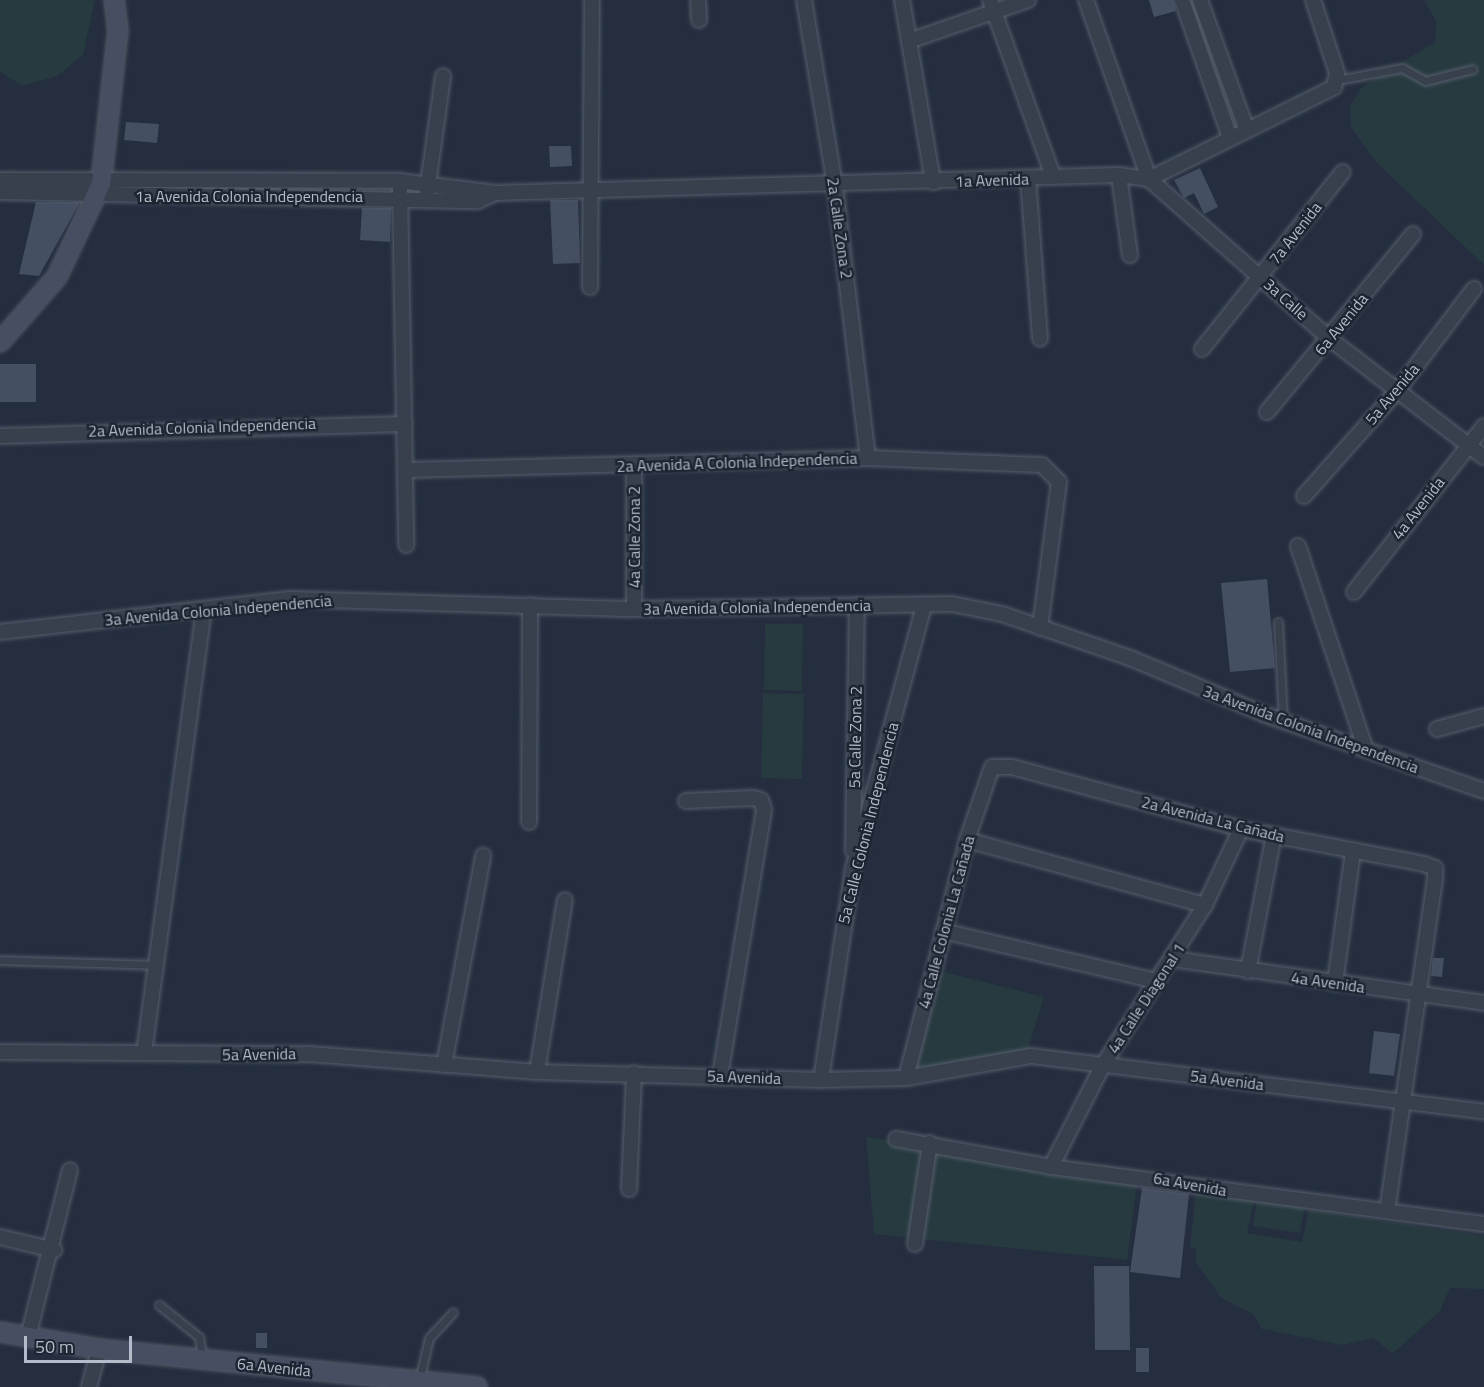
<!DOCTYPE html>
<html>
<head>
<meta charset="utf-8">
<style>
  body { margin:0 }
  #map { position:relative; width:1484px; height:1387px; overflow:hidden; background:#242e3e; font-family:"Titillium Web",sans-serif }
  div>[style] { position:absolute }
  .green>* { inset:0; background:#263a3f }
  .building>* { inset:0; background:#454f62 }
  .roads { filter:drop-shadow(0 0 2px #565e6c) drop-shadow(0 0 2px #565e6c) }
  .lane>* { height:7px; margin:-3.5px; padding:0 3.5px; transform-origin:3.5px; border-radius:3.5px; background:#38404e }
  .street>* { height:14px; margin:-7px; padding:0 7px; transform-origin:7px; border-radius:7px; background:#38404e }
  .secondary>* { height:18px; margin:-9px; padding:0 9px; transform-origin:9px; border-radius:9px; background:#464e61 }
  span { translate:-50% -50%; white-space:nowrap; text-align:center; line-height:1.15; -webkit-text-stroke:5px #1d2533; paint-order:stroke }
  .street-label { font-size:16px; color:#b4bbc9 }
  .scale { position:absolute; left:24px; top:1336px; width:108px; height:27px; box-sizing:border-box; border:3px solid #b4bbc9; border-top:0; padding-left:8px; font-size:18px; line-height:21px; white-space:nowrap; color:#b4bbc9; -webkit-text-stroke:4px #1d2533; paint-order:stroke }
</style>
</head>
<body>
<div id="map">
  <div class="green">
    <i style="clip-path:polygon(0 0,95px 0,83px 55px,57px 76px,23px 86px,0 72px)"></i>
    <i style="clip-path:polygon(1424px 0,1484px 0,1484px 265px,1376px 162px,1351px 127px,1350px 106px,1362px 87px,1435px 42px,1436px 21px)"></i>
    <i style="clip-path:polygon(765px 624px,803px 624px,802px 691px,764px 690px)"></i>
    <i style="clip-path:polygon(763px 693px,804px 694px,802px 779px,761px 778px)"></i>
    <i style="clip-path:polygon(936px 970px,1044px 997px,1027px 1052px,909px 1076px)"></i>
    <i style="clip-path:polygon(866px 1137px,1139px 1170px,1127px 1260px,874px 1234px)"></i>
    <i style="clip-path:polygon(1197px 1179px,1257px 1187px,1247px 1233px,1302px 1242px,1309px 1210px,1484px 1236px,1484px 1289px,1450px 1288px,1440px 1311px,1392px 1354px,1374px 1338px,1342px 1345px,1262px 1329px,1253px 1314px,1221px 1298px,1196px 1262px,1196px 1248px,1190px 1248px)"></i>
    <i style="clip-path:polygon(1257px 1198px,1305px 1205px,1300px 1233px,1253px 1226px)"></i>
  </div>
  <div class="building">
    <i style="clip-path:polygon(1149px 0,1173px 0,1176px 11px,1154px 17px)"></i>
    <i style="clip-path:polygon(126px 122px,159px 124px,157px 143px,124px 140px)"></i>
    <i style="clip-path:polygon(549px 146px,571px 146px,572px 166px,550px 167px)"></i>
    <i style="clip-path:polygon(1200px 168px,1218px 207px,1204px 214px,1194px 193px,1184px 198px,1174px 180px)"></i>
    <i style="clip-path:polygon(550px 200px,578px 200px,580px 263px,553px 264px)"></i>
    <i style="clip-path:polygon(36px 202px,80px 202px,39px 276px,19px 274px)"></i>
    <i style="clip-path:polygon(362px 208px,391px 208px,390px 242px,360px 240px)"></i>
    <i style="clip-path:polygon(0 364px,36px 364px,36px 402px,0 402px)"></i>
    <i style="clip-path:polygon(1267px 579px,1275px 668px,1230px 672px,1221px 583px)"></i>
    <i style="clip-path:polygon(1433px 958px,1444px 958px,1442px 977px,1431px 976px)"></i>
    <i style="clip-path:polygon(1374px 1031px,1400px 1034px,1394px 1076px,1369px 1073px)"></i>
    <i style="clip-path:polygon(1142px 1188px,1189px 1194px,1180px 1278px,1130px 1272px)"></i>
    <i style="clip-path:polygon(1094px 1266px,1129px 1266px,1130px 1350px,1095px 1350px)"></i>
    <i style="clip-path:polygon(256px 1333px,267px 1333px,267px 1348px,256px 1348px)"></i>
    <i style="clip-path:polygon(1136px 1348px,1149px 1348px,1149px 1372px,1136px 1372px)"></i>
  </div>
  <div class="roads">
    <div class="lane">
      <i style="left:1337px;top:80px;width:66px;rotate:-10.5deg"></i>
      <i style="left:1402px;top:68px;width:26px;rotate:29deg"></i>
      <i style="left:1425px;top:81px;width:49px;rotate:-14deg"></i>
      <i style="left:1278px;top:622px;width:99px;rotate:87.1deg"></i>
      <i style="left:0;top:960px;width:156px;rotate:1.8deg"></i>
      <i style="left:159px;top:1305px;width:51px;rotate:38.7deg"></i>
      <i style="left:199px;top:1337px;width:20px;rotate:81deg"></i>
      <i style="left:419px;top:1381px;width:44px;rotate:-76.9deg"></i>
      <i style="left:429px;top:1338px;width:35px;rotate:-47deg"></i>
    </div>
    <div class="street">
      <i style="left:698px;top:0;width:20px;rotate:87deg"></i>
      <i style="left:804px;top:0;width:189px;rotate:80.5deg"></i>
      <i style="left:835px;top:186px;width:274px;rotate:83.1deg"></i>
      <i style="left:902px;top:0;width:185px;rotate:80.3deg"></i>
      <i style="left:990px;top:0;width:187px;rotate:70.3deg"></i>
      <i style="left:1086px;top:0;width:190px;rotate:70.6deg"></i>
      <i style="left:1149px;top:179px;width:242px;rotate:41.5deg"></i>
      <i style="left:1330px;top:339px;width:194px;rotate:37.5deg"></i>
      <i style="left:1182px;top:0;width:143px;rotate:70.8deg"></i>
      <i style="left:1200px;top:0;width:136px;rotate:70.2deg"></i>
      <i style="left:909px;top:41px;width:126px;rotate:-19deg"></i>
      <i style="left:1119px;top:175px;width:81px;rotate:82.2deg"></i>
      <i style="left:1028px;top:178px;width:161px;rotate:85.7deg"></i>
      <i style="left:1149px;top:179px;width:207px;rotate:-26.4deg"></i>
      <i style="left:1334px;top:87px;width:14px;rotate:-78deg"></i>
      <i style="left:1337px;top:73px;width:77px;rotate:-108.2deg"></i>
      <i style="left:0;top:180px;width:399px;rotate:0.1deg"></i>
      <i style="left:399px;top:181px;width:97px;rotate:7.1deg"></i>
      <i style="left:495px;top:193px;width:624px;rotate:-1.65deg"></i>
      <i style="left:1119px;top:175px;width:30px;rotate:8deg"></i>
      <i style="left:400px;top:187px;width:358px;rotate:89deg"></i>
      <i style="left:0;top:192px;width:478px;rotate:1.1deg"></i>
      <i style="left:478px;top:201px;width:19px;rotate:-25deg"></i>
      <i style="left:427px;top:192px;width:117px;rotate:-82.1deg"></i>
      <i style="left:590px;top:287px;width:287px;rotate:-89.6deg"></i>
      <i style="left:1202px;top:349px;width:226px;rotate:-51.5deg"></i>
      <i style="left:1267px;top:412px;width:230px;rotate:-50.6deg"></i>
      <i style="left:0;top:436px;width:405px;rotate:-1.7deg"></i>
      <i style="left:407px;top:470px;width:461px;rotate:-1.5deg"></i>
      <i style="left:868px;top:458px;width:174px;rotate:2.3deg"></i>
      <i style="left:1042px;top:465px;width:24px;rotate:45deg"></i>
      <i style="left:1059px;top:482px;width:147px;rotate:97.4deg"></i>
      <i style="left:1304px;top:496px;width:140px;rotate:-48.5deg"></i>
      <i style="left:1397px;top:391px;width:128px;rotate:-53deg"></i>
      <i style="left:1298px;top:546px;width:215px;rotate:71.6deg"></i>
      <i style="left:1354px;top:592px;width:211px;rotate:-51.9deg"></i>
      <i style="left:634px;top:609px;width:143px;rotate:-90deg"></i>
      <i style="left:0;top:632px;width:292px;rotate:-6.5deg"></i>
      <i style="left:290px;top:599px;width:344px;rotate:1.7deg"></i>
      <i style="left:634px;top:609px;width:318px;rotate:-0.9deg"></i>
      <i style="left:952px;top:604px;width:51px;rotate:11.3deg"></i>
      <i style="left:1002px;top:614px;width:135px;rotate:19deg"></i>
      <i style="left:1130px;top:658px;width:147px;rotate:22.7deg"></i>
      <i style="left:1266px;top:715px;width:231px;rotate:19.2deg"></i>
      <i style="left:1437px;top:729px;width:49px;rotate:-15.5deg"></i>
      <i style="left:686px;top:801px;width:67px;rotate:-2.6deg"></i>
      <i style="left:753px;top:798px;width:8px;rotate:14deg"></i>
      <i style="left:761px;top:800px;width:10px;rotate:73deg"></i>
      <i style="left:764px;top:810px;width:270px;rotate:99.4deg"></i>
      <i style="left:529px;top:822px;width:217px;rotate:-89.7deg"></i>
      <i style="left:967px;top:840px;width:247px;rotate:15.3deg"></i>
      <i style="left:853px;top:851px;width:246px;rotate:-89.1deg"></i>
      <i style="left:943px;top:931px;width:220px;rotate:13.2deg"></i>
      <i style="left:1172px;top:959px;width:315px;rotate:8deg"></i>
      <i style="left:1248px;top:971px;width:138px;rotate:-79.2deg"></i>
      <i style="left:1335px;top:983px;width:133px;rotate:-82.2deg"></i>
      <i style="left:0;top:1052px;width:309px;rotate:0.4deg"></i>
      <i style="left:309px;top:1054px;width:229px;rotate:4.5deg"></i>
      <i style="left:537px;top:1072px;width:284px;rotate:1.6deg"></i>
      <i style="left:821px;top:1080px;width:85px;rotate:-1.3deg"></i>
      <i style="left:906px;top:1078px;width:127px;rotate:-10deg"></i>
      <i style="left:1031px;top:1056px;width:456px;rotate:7deg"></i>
      <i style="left:144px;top:1053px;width:447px;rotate:-82.3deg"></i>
      <i style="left:444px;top:1065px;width:213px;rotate:-79.4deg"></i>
      <i style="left:537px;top:1072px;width:174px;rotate:-80.8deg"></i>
      <i style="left:906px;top:1078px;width:246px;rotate:-75.6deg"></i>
      <i style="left:967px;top:840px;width:77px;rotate:-71.1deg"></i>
      <i style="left:992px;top:767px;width:20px"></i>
      <i style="left:1012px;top:767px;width:237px;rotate:15.1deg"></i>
      <i style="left:1241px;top:829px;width:186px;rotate:10.8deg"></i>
      <i style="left:1424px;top:864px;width:12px;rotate:20deg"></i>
      <i style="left:1435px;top:868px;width:11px;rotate:90deg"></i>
      <i style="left:1435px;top:879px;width:335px;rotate:98.2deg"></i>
      <i style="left:821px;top:1080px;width:213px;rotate:-81.4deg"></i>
      <i style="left:853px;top:869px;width:273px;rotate:-74.9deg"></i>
      <i style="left:896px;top:1139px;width:158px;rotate:10.2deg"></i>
      <i style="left:1051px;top:1167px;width:437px;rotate:7.5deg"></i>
      <i style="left:1051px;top:1167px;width:114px;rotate:-63deg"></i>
      <i style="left:1103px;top:1065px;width:190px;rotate:-57.5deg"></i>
      <i style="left:1205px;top:905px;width:84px;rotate:-64.7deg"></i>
      <i style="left:629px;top:1189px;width:116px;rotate:-87.5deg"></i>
      <i style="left:0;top:1237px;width:56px;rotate:13.5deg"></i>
      <i style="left:915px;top:1244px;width:102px;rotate:-81.6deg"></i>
      <i style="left:28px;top:1337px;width:172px;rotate:-75.9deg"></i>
      <i style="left:89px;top:1387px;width:39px;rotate:-75deg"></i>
    </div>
    <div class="secondary">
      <i style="left:0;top:342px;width:86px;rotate:-48.8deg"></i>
      <i style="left:57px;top:277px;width:103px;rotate:-64.7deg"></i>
      <i style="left:101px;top:184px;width:154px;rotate:-83.7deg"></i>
      <i style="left:118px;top:31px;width:31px;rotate:-97deg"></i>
      <i style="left:0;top:1332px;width:100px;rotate:9.7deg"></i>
      <i style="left:99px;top:1349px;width:380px;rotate:5.7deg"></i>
    </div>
  </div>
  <div class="street-label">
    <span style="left:992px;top:180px;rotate:-2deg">1a Avenida</span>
    <span style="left:249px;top:196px">1a Avenida Colonia Independencia</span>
    <span style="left:840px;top:228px;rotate:82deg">2a Calle Zona 2</span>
    <span style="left:1295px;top:233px;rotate:-52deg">7a Avenida</span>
    <span style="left:1286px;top:299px;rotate:42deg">3a Calle</span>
    <span style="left:1341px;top:324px;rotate:-51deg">6a Avenida</span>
    <span style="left:1392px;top:394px;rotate:-50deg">5a Avenida</span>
    <span style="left:202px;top:427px;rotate:-2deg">2a Avenida Colonia Independencia</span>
    <span style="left:737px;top:462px;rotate:-2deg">2a Avenida A Colonia Independencia</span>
    <span style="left:1418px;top:508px;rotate:-52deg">4a Avenida</span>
    <span style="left:634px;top:537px;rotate:-90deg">4a Calle Zona 2</span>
    <span style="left:757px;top:607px;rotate:-1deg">3a Avenida Colonia Independencia</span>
    <span style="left:218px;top:610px;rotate:-5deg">3a Avenida Colonia Independencia</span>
    <span style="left:1311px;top:729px;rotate:20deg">3a Avenida Colonia Independencia</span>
    <span style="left:855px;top:737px;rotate:-89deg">5a Calle Zona 2</span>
    <span style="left:1213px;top:819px;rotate:14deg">2a Avenida La Cañada</span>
    <span style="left:868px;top:823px;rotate:-76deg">5a Calle Colonia Independencia</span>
    <span style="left:946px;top:922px;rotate:-75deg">4a Calle Colonia La Cañada</span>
    <span style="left:1328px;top:982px;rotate:8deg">4a Avenida</span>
    <span style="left:1146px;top:998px;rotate:-57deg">4a Calle Diagonal 1</span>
    <span style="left:259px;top:1054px;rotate:-1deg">5a Avenida</span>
    <span style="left:744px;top:1077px;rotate:2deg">5a Avenida</span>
    <span style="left:1227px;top:1080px;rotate:7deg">5a Avenida</span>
    <span style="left:1190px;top:1184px;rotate:10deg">6a Avenida</span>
    <span style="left:274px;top:1367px;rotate:6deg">6a Avenida</span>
  </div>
  <div class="scale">50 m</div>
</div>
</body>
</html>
